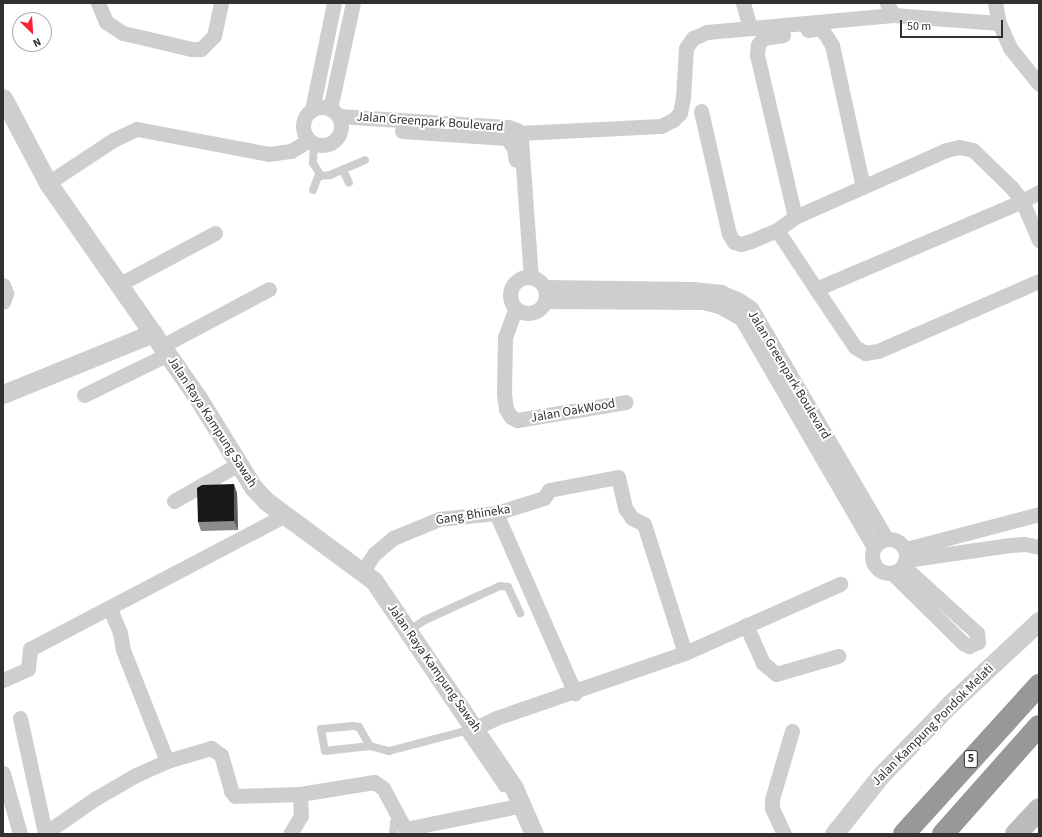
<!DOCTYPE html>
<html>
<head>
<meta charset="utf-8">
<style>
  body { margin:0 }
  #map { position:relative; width:1042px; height:837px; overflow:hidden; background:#fff; font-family:"Source Sans 3",sans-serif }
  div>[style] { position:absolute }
  .service>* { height:8px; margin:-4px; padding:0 4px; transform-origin:4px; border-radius:4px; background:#cecece }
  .minor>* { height:15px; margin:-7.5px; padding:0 7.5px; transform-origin:7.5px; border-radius:7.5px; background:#cecece }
  .minor>.ring { margin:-7.5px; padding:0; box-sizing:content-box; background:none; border:15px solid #cecece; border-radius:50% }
  .tertiary>* { height:19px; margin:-9.5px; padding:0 9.5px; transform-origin:9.5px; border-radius:9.5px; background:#cecece }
  .secondary>* { height:22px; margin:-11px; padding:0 11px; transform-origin:11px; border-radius:11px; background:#bbb }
  .motorway>* { height:22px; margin:-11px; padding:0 11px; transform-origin:11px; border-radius:11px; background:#989898 }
  .wall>* { inset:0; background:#8c8c8c }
  .shaded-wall>* { inset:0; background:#5d5d5d }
  .building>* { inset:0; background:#181818 }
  span { translate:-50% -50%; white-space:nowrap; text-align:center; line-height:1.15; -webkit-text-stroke:4px #fff; paint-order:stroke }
  .shield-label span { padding:1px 3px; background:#fff; border:1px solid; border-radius:3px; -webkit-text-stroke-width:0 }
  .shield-label { font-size:12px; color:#313131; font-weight:700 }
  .street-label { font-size:13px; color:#313131 }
  .frame { position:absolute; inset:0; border:4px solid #313131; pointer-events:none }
  .north { position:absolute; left:12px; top:12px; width:40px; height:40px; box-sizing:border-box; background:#fff; border:1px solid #adadad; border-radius:50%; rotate:155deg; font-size:11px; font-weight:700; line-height:16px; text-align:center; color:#313131 }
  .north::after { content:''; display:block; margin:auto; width:14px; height:18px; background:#f72334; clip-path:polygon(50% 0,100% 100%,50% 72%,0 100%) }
  .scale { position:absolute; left:900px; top:20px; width:103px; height:18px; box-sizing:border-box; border:2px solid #313131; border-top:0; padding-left:5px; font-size:12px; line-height:14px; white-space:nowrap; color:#313131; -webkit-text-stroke:3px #fff; paint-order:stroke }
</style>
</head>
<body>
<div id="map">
  <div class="service">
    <i style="left:314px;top:143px;width:20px;rotate:93deg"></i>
    <i style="left:313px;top:163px;width:15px;rotate:58deg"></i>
    <i style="left:321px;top:176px;width:9px;rotate:-6deg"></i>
    <i style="left:330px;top:175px;width:38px;rotate:-23deg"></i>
    <i style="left:343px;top:170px;width:14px;rotate:65deg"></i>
    <i style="left:313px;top:190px;width:17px;rotate:-69deg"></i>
    <i style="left:408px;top:631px;width:20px;rotate:-33deg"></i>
    <i style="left:425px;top:620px;width:82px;rotate:-24.4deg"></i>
    <i style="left:500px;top:586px;width:8px;rotate:7deg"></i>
    <i style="left:508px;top:587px;width:29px;rotate:65deg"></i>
    <i style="left:464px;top:731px;width:69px;rotate:55.6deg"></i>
    <i style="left:503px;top:788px;width:9px;rotate:6deg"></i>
    <i style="left:370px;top:746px;width:22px;rotate:-120deg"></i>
    <i style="left:359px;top:727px;width:5px;rotate:-169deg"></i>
    <i style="left:354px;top:726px;width:33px;rotate:175deg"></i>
    <i style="left:321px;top:729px;width:22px;rotate:80deg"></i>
    <i style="left:325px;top:751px;width:45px;rotate:-6.3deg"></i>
    <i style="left:370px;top:746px;width:20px;rotate:15deg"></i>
    <i style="left:389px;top:751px;width:87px;rotate:-14.7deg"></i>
    <i style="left:393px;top:834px;width:11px;rotate:-85deg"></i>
    <i style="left:394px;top:823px;width:7px;rotate:-63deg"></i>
  </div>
  <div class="minor">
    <i style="left:98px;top:3px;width:21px;rotate:67deg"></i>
    <i style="left:106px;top:22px;width:20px;rotate:33deg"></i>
    <i style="left:123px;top:33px;width:71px;rotate:13.1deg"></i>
    <i style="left:192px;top:49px;width:9px"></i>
    <i style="left:201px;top:49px;width:18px;rotate:-45deg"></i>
    <i style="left:214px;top:36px;width:34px;rotate:-78deg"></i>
    <i style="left:743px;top:3px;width:26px;rotate:74deg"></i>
    <i style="left:887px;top:3px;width:13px;rotate:63deg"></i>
    <i style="left:893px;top:15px;width:106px;rotate:4.3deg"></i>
    <i style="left:995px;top:3px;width:20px;rotate:79deg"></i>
    <i style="left:999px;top:23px;width:27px;rotate:66deg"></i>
    <i style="left:1010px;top:48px;width:46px;rotate:51.1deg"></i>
    <i style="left:808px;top:30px;width:13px;rotate:-9deg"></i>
    <i style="left:821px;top:28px;width:20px;rotate:57deg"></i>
    <i style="left:832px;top:45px;width:145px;rotate:77.7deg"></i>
    <i style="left:783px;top:35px;width:20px;rotate:171deg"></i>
    <i style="left:763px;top:38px;width:9px;rotate:126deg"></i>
    <i style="left:758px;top:45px;width:10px;rotate:96deg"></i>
    <i style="left:757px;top:55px;width:166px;rotate:76.8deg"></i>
    <i class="ring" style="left:303px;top:107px;width:23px;height:23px"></i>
    <i style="left:330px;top:109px;width:108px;rotate:-77.8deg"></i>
    <i style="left:312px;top:110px;width:109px;rotate:-78.4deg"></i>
    <i style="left:701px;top:111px;width:126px;rotate:77.2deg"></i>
    <i style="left:729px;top:234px;width:9px;rotate:58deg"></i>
    <i style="left:734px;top:242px;width:7px;rotate:16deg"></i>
    <i style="left:741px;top:244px;width:10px;rotate:-17deg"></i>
    <i style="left:751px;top:241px;width:28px;rotate:-23deg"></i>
    <i style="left:777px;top:230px;width:22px;rotate:-36deg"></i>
    <i style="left:795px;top:217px;width:165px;rotate:-23.9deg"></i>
    <i style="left:946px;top:150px;width:13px;rotate:-13deg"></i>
    <i style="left:959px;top:147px;width:14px;rotate:12deg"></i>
    <i style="left:973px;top:150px;width:54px;rotate:44.3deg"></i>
    <i style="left:1012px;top:188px;width:16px;rotate:52deg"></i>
    <i style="left:1022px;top:201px;width:19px;rotate:-28deg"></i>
    <i style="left:338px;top:116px;width:170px;rotate:3.7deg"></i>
    <i style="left:508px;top:127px;width:9px;rotate:18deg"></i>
    <i style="left:517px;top:130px;width:10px;rotate:66deg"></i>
    <i style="left:521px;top:139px;width:138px;rotate:85.9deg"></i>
    <i style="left:402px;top:131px;width:105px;rotate:3.8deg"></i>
    <i style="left:507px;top:138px;width:12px;rotate:55deg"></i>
    <i style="left:514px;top:148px;width:12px;rotate:81deg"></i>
    <i style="left:519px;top:133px;width:142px;rotate:-2.8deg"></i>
    <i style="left:661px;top:126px;width:13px;rotate:-27deg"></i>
    <i style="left:673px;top:120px;width:10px;rotate:-45deg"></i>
    <i style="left:680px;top:113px;width:15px;rotate:-79deg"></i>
    <i style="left:683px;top:98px;width:50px;rotate:-86.6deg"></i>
    <i style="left:686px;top:48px;width:12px;rotate:-55deg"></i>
    <i style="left:693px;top:38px;width:15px;rotate:-23deg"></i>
    <i style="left:707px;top:32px;width:187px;rotate:-5.2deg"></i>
    <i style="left:48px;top:183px;width:78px;rotate:-33.5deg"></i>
    <i style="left:113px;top:140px;width:26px;rotate:-25deg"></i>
    <i style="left:137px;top:129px;width:134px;rotate:10.7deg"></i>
    <i style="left:269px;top:154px;width:22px;rotate:-8deg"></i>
    <i style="left:291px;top:151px;width:21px;rotate:-31deg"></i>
    <i style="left:777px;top:230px;width:71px;rotate:56.5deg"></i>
    <i style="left:816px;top:289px;width:224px;rotate:-23.1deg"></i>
    <i style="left:1022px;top:201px;width:43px;rotate:66.4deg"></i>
    <i class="ring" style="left:510px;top:277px;width:21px;height:21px"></i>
    <i style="left:3px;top:285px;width:9px;rotate:69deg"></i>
    <i style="left:6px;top:293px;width:9px;rotate:108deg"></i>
    <i style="left:118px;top:285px;width:110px;rotate:-28.2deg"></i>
    <i style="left:545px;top:287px;width:148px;rotate:0.8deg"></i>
    <i style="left:693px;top:289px;width:28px;rotate:6deg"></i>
    <i style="left:721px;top:292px;width:20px;rotate:24deg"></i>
    <i style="left:739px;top:300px;width:14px;rotate:34deg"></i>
    <i style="left:751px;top:308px;width:267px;rotate:59.6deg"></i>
    <i style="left:816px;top:289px;width:70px;rotate:56.1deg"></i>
    <i style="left:855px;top:347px;width:12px;rotate:31deg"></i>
    <i style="left:865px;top:353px;width:13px;rotate:-9deg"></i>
    <i style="left:878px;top:351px;width:176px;rotate:-23.5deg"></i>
    <i style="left:546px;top:301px;width:156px;rotate:0.4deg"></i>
    <i style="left:702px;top:302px;width:17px;rotate:13deg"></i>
    <i style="left:719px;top:306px;width:25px;rotate:29deg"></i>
    <i style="left:741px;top:318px;width:265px;rotate:59.9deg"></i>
    <i style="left:515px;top:310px;width:29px;rotate:110deg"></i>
    <i style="left:505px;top:337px;width:57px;rotate:91deg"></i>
    <i style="left:504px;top:394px;width:15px;rotate:82deg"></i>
    <i style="left:506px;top:409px;width:9px;rotate:58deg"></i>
    <i style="left:511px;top:417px;width:7px;rotate:27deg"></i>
    <i style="left:517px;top:420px;width:110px;rotate:-9.4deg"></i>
    <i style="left:162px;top:346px;width:121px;rotate:-28deg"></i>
    <i style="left:84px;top:395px;width:93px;rotate:-26deg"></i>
    <i style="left:174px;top:501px;width:73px;rotate:-29.7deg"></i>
    <i style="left:496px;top:513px;width:197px;rotate:66.3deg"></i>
    <i class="ring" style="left:872px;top:539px;width:19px;height:19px"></i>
    <i style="left:906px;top:549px;width:138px;rotate:-14.7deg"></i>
    <i style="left:906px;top:560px;width:105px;rotate:-8.2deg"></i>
    <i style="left:1010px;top:545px;width:15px;rotate:-4deg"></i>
    <i style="left:1025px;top:544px;width:14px;rotate:12deg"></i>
    <i style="left:363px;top:571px;width:20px;rotate:-57deg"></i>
    <i style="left:374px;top:554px;width:25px;rotate:-40deg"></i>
    <i style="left:393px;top:538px;width:50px;rotate:-22.4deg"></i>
    <i style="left:439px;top:519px;width:57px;rotate:-6deg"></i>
    <i style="left:496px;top:513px;width:50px;rotate:-17.4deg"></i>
    <i style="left:544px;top:498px;width:9px;rotate:-58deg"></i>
    <i style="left:549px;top:490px;width:70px;rotate:-10.7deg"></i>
    <i style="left:618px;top:477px;width:32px;rotate:77deg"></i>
    <i style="left:625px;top:508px;width:12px;rotate:55deg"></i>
    <i style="left:632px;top:518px;width:13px;rotate:27deg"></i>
    <i style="left:644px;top:524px;width:135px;rotate:72.4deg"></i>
    <i style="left:892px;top:573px;width:100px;rotate:44.6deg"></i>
    <i style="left:963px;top:643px;width:7px;rotate:27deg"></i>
    <i style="left:969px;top:646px;width:10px;rotate:-24deg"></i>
    <i style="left:978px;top:642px;width:9px;rotate:-96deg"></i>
    <i style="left:977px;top:633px;width:100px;rotate:-137.8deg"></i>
    <i style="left:110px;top:609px;width:26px;rotate:67deg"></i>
    <i style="left:120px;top:633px;width:17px;rotate:80deg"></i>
    <i style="left:123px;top:650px;width:119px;rotate:68.4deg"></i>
    <i style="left:746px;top:625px;width:42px;rotate:65.9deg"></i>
    <i style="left:763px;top:663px;width:17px;rotate:40deg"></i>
    <i style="left:776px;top:674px;width:65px;rotate:-16.2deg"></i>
    <i style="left:3px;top:680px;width:27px;rotate:-24deg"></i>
    <i style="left:28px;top:669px;width:20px;rotate:-84deg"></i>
    <i style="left:30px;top:649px;width:288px;rotate:-27.7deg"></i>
    <i style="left:20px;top:718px;width:118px;rotate:77.7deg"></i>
    <i style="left:475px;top:728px;width:23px;rotate:-25deg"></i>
    <i style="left:496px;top:718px;width:200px;rotate:-19deg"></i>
    <i style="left:685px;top:653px;width:170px;rotate:-24deg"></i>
    <i style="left:3px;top:773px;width:63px;rotate:74.4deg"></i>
    <i style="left:44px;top:834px;width:63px;rotate:-34.7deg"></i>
    <i style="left:96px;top:798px;width:46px;rotate:-29.9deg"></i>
    <i style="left:136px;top:775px;width:34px;rotate:-24deg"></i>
    <i style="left:167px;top:761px;width:46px;rotate:-16.5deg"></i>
    <i style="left:211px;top:748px;width:12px;rotate:35deg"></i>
    <i style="left:221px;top:755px;width:37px;rotate:74deg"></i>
    <i style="left:231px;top:791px;width:6px;rotate:51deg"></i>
    <i style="left:235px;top:796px;width:65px;rotate:-1.8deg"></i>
    <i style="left:300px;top:794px;width:75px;rotate:-9.2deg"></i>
    <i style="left:374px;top:782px;width:11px;rotate:34deg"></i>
    <i style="left:383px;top:788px;width:47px;rotate:61.8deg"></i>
    <i style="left:405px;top:829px;width:120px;rotate:-11.5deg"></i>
    <i style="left:290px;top:834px;width:21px;rotate:-59deg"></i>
    <i style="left:301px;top:816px;width:22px;rotate:-93deg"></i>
    <i style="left:784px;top:834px;width:29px;rotate:-115deg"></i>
    <i style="left:772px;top:808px;width:9px;rotate:-90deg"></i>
    <i style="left:772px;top:799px;width:71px;rotate:-73.6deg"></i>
  </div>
  <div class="tertiary">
    <i style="left:3px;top:98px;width:96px;rotate:62.1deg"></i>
    <i style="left:48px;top:183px;width:262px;rotate:55.1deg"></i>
    <i style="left:198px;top:398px;width:105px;rotate:58.3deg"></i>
    <i style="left:253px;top:487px;width:19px;rotate:47deg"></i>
    <i style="left:266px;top:501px;width:134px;rotate:36.5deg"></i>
    <i style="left:374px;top:581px;width:250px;rotate:55.9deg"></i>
    <i style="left:514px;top:788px;width:50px;rotate:66.5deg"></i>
    <i style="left:3px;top:394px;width:162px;rotate:-22.1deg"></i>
    <i style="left:834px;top:834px;width:75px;rotate:-51.5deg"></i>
    <i style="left:881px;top:775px;width:99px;rotate:-45.8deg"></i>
    <i style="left:950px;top:704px;width:122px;rotate:-43deg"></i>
  </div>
  <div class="secondary">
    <i style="left:1016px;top:834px;width:34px;rotate:-47deg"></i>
  </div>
  <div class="motorway">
    <i style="left:904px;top:834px;width:201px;rotate:-47.8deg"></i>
    <i style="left:943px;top:834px;width:144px;rotate:-48.4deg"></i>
  </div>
  <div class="wall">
    <i style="clip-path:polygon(237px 493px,238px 530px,201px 531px,198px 522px)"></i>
  </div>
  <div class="shaded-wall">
    <i style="clip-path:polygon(234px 484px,237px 493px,238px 530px,234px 521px)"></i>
  </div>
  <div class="building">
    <i style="clip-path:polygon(234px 484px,234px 521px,198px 522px,197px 488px,202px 485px)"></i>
  </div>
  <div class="shield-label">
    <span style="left:971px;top:759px">5</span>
  </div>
  <div class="street-label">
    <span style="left:430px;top:122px;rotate:4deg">Jalan Greenpark Boulevard</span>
    <span style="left:789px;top:375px;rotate:59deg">Jalan Greenpark Boulevard</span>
    <span style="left:573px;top:411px;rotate:-10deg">Jalan OakWood</span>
    <span style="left:212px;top:422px;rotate:57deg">Jalan Raya Kampung Sawah</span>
    <span style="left:473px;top:515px;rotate:-9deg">Gang Bhineka</span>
    <span style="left:434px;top:668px;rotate:55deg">Jalan Raya Kampung Sawah</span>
    <span style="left:933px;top:725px;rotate:-45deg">Jalan Kampung Pondok Melati</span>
  </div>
  <div class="frame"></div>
  <div class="north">N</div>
  <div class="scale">50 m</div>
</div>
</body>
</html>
